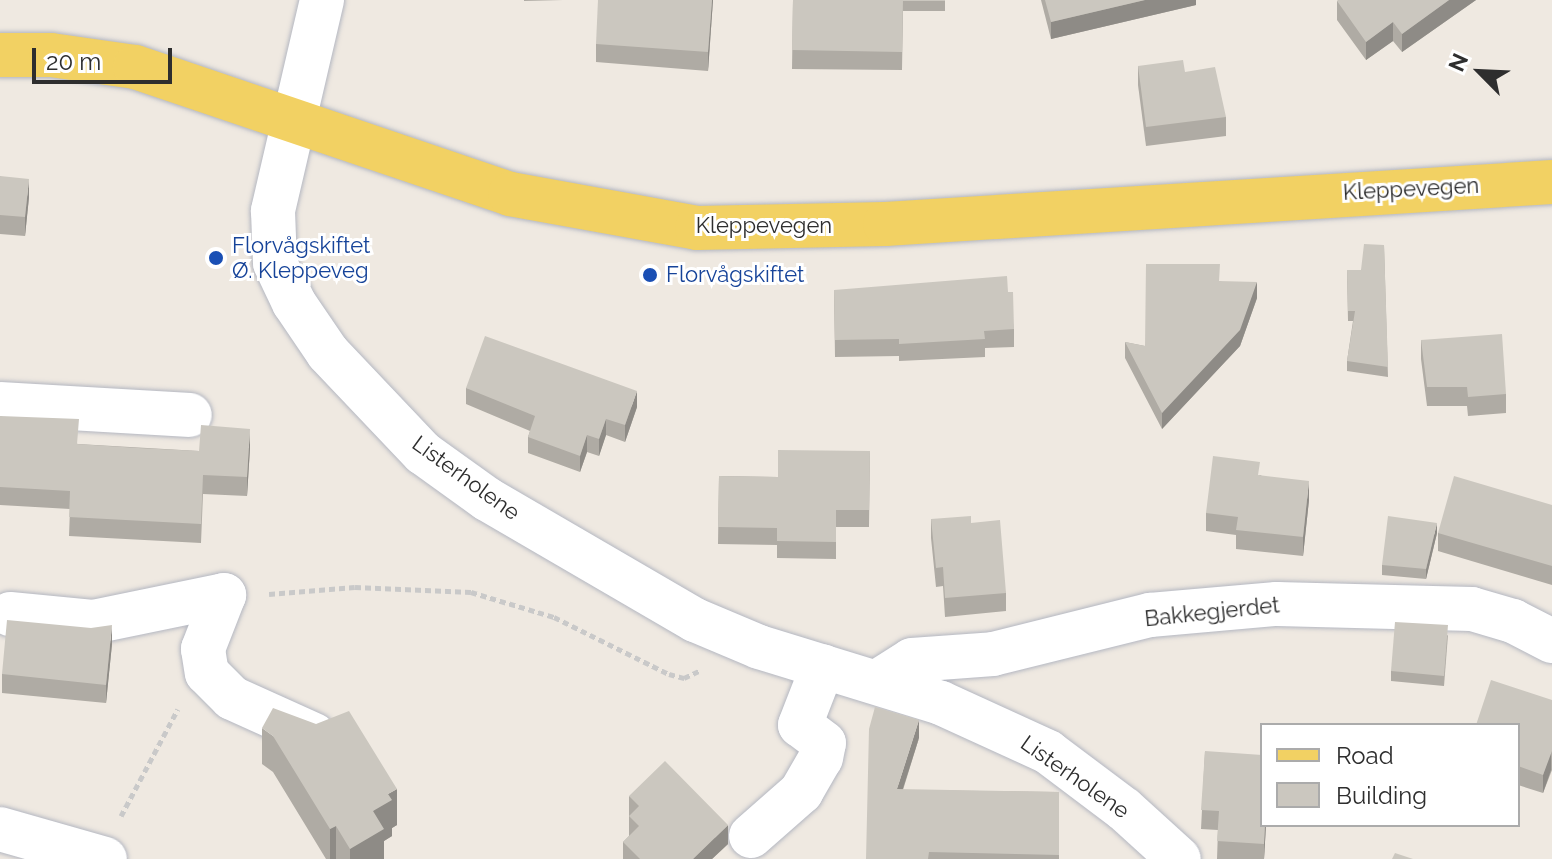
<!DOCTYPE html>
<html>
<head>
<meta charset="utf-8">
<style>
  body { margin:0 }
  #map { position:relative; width:1552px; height:859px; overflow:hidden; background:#efe9e1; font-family:Raleway,sans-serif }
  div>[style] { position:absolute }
  .path>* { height:5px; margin-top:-2.5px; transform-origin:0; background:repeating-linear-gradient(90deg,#c9c9c9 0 6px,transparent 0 10px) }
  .roads { filter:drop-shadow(0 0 2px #b4b7c1) drop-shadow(0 0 2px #b4b7c1) }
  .minor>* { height:44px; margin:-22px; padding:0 22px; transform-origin:22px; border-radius:22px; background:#fff }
  .major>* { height:44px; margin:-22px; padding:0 22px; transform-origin:22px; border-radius:22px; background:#f2d163 }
  .wall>* { inset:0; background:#afaba4 }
  .shaded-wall>* { inset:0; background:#8e8b86 }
  .building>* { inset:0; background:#cbc7bf }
  .dots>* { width:22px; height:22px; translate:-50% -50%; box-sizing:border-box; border:4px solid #fff; border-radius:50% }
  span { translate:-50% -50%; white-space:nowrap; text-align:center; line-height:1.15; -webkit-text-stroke:6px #fff; paint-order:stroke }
  .street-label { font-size:22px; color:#2e2e2e }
  .transit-label { font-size:22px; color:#164399 }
  .left { translate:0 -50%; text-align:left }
  .legend { position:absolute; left:1260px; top:723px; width:260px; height:104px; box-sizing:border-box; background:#fff; border:2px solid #ababab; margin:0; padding:10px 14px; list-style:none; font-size:24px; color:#2e2e2e }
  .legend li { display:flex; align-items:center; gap:16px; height:40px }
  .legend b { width:40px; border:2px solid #ababab }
  .north { position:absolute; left:1440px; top:32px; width:80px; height:80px; -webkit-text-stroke:6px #fff; paint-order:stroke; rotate:294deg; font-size:22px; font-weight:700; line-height:32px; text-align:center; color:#2e2e2e }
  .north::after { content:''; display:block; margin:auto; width:28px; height:36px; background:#2e2e2e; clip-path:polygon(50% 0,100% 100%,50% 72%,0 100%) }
  .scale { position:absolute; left:32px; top:48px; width:140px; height:36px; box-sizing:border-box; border:4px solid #2e2e2e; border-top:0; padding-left:10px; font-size:24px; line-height:28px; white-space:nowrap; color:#2e2e2e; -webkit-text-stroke:6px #fff; paint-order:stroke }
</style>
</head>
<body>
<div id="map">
  <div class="path">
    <i style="left:269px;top:594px;width:86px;rotate:-4.7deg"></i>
    <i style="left:355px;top:587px;width:116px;rotate:2.5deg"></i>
    <i style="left:471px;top:592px;width:87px;rotate:16.8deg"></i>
    <i style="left:554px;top:617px;width:128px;rotate:26.4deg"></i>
    <i style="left:669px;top:674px;width:16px;rotate:15deg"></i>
    <i style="left:684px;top:678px;width:17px;rotate:-25deg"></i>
    <i style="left:121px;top:816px;width:121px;rotate:-62deg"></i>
  </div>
  <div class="roads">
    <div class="minor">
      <i style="left:322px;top:0;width:217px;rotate:103.1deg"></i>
      <i style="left:273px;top:211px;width:52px;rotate:87.8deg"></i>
      <i style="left:275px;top:263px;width:44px;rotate:64.6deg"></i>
      <i style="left:294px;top:303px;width:60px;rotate:55.8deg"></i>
      <i style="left:328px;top:353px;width:138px;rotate:46.5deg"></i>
      <i style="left:423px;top:453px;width:79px;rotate:35.7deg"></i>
      <i style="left:487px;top:499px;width:241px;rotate:30.2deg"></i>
      <i style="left:695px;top:620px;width:69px;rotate:22.9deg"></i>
      <i style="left:759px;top:647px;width:190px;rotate:17.1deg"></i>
      <i style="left:941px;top:703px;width:118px;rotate:24.6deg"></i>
      <i style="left:1048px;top:752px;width:95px;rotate:36.9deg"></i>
      <i style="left:1124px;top:809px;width:74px;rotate:42.3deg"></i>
      <i style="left:0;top:404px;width:190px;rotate:3.3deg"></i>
      <i style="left:224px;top:595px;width:58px;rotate:111.3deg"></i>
      <i style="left:203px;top:649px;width:24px;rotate:81deg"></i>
      <i style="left:207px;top:673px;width:35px;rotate:45deg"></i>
      <i style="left:232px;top:698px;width:90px;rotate:24.3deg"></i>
      <i style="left:10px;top:614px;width:83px;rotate:5.5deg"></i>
      <i style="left:93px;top:622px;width:134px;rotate:-11.6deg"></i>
      <i style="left:877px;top:682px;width:41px;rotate:-32.2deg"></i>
      <i style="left:912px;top:660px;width:81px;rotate:-4.2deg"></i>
      <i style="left:993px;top:654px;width:162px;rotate:-14deg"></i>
      <i style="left:1150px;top:615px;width:127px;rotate:-5deg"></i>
      <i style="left:1277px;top:604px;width:195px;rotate:1.5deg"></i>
      <i style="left:1472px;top:609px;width:43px;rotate:16.3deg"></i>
      <i style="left:1513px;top:621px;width:44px;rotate:27.1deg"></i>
      <i style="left:0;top:829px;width:109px;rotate:15.9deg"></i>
      <i style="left:751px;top:836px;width:67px;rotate:-41.3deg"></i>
      <i style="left:801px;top:792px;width:39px;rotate:-60deg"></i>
      <i style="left:821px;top:758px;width:15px;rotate:-79deg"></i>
      <i style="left:824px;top:743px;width:30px;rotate:-143deg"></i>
      <i style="left:800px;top:725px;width:63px;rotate:-68.7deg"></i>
    </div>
    <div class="major">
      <i style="left:0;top:55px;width:51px"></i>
      <i style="left:51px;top:55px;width:85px;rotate:8.1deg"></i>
      <i style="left:135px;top:67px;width:396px;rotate:18.7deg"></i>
      <i style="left:510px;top:194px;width:190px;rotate:10.3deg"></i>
      <i style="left:697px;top:228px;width:188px;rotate:-1.2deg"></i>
      <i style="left:885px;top:224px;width:668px;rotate:-3.6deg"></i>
    </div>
  </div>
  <div class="wall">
    <i style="clip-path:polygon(524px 0,563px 0,524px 1px)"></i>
    <i style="clip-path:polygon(713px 0,708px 71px,596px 62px,596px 44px)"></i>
    <i style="clip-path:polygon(793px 0,945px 0,945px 11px,903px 11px,902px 70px,792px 69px)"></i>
    <i style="clip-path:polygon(1041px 0,1196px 0,1196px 5px,1051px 39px)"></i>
    <i style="clip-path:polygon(1339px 0,1476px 0,1402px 52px,1393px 41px,1366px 60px,1337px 20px,1337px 1px)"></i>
    <i style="clip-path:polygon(1138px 66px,1226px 117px,1226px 136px,1146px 146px,1138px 85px)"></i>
    <i style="clip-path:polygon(0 176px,29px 197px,25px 236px,0 234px)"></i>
    <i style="clip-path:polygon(1384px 245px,1388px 377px,1347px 371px,1347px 361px,1353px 321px,1348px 321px,1347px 270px,1361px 270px)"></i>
    <i style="clip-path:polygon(1220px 281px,1257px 298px,1240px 346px,1162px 429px,1125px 358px,1125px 342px,1145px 346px)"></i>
    <i style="clip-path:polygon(834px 290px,1008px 292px,1014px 329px,1014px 347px,985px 348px,985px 357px,899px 361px,899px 356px,835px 357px)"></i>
    <i style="clip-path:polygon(1421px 340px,1506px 394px,1506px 413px,1468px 416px,1467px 406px,1427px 406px,1421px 359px)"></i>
    <i style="clip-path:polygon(466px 388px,637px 407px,625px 442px,606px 435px,599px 456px,587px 452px,580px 472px,528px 453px,528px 437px,530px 431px,466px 404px)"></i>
    <i style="clip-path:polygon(0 416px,78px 444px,199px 451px,250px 448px,247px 496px,203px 494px,201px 543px,69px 536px,70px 509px,0 505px)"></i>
    <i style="clip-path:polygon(870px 451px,869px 527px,836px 527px,836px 559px,777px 558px,777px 545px,718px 544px,719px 476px,778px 477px)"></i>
    <i style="clip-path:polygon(1260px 475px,1309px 500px,1303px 556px,1236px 549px,1236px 535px,1206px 531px,1206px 513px)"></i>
    <i style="clip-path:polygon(1552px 505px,1552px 585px,1438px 551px,1438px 533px)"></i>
    <i style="clip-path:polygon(931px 519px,971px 523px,1006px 593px,1006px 611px,945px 617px,943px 586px,936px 587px,931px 538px)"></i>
    <i style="clip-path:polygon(1437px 533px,1426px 579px,1382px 575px,1382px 565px)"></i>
    <i style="clip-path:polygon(91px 628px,112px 644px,106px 703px,2px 693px,2px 674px)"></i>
    <i style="clip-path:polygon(1448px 635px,1444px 686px,1391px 681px,1391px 671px)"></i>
    <i style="clip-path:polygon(1552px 700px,1552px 770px,1543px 793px,1518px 785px,1518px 725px)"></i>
    <i style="clip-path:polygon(262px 728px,397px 825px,392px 828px,392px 836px,384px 841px,384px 859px,326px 859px,273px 772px,262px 764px)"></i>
    <i style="clip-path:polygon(919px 738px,903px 790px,1059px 792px,1059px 859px,866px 859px)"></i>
    <i style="clip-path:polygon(1205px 751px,1266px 825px,1264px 859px,1217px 859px,1218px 830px,1201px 829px)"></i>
    <i style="clip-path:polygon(629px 796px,728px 844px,712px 859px,623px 859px,623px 842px,629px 836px)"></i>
  </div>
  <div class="shaded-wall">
    <i style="clip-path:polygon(712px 0,713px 0,708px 71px,708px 52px)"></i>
    <i style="clip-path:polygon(1145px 0,1196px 0,1196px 5px,1051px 39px,1051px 22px)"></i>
    <i style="clip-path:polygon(1449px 0,1476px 0,1402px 52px,1402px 34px)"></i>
    <i style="clip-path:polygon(1393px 22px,1393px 41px,1366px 60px,1366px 42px)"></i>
    <i style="clip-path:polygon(29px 179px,29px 197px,25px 236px,25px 217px)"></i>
    <i style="clip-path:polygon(1257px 282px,1257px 298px,1240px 346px,1162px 429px,1162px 413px)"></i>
    <i style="clip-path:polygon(637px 391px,637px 407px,625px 442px,625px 425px)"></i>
    <i style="clip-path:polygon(606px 419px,606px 435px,599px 456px,599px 439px)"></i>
    <i style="clip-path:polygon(250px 429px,250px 448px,247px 496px,247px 477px)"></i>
    <i style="clip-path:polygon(587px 435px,587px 452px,580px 472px,580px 456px)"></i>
    <i style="clip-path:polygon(1309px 481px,1309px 500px,1303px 556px,1303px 537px)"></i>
    <i style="clip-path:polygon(1437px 523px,1437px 533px,1426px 579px,1426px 569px)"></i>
    <i style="clip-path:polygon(112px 625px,112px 644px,106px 703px,106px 685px)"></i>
    <i style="clip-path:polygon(919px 720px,919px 738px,897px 807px,897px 789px)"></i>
    <i style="clip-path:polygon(1551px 751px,1551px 770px,1543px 793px,1543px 775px)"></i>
    <i style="clip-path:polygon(397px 789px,397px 825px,392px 828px,392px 836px,384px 841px,384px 859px,350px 859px,350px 849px,373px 811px,388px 794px)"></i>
    <i style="clip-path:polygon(728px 825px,728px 844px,712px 859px,693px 859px)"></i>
    <i style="clip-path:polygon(1265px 825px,1266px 825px,1264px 859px,1264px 844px)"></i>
    <i style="clip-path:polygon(336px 826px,336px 859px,330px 859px,330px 829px)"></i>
  </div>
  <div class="building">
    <i style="clip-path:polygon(598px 0,712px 0,708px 52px,596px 44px)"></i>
    <i style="clip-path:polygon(793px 0,903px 0,902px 52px,792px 50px)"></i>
    <i style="clip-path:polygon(903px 0,945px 0,945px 1px,903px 1px)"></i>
    <i style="clip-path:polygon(1045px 0,1145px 0,1051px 22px)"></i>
    <i style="clip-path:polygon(1339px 0,1449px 0,1402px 34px,1393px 22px,1366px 42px,1337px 1px)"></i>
    <i style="clip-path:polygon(1183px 60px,1185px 72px,1215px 67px,1226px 117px,1146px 127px,1138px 66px)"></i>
    <i style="clip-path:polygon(0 176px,29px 179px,25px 217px,0 215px)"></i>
    <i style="clip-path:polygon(1364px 244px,1384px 245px,1388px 367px,1347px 361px,1355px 311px,1348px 311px,1347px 270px,1361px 270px)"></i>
    <i style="clip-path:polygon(1146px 264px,1220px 264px,1219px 281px,1257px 282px,1240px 330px,1162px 413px,1125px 342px,1145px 346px)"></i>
    <i style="clip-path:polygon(1007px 276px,1008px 292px,1013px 292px,1014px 329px,984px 331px,985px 339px,899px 344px,899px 339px,835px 340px,834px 290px)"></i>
    <i style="clip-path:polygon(1502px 334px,1506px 394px,1468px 397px,1467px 387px,1427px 387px,1421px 340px)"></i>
    <i style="clip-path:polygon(485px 336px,637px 391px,625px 425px,606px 419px,599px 439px,587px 435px,580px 456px,528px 437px,535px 416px,466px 388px)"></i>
    <i style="clip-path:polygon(0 416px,79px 419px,77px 444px,138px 448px,199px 451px,201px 425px,250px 429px,247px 477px,203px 475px,201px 524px,69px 517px,70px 491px,0 487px)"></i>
    <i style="clip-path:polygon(778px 450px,870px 451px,869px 510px,836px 510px,836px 542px,777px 541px,777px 528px,718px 527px,719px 476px,778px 477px)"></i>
    <i style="clip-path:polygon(1213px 456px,1260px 462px,1258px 475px,1309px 481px,1303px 537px,1236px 530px,1238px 517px,1206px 513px)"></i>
    <i style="clip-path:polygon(1454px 476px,1552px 505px,1552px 566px,1438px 533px)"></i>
    <i style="clip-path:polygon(971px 516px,971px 523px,1000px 520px,1006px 593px,945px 598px,943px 567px,936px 568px,931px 519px)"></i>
    <i style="clip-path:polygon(1388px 516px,1437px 523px,1426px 569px,1382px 565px)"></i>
    <i style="clip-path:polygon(7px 620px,91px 628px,112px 625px,106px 685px,2px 674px)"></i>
    <i style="clip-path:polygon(1395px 622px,1448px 625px,1444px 676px,1391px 671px)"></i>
    <i style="clip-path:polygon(1491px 680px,1552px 700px,1552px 751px,1543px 775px,1518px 766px,1518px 725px,1476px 725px)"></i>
    <i style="clip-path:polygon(875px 707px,919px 720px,897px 789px,1059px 792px,1059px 855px,929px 852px,928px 859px,866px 859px,869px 729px)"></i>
    <i style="clip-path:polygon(273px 708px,316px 724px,349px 711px,397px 789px,388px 794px,392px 800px,373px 811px,384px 829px,350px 849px,336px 826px,330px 829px,273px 736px,262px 728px)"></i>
    <i style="clip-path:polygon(1205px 751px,1262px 755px,1262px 825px,1265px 825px,1264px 844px,1217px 841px,1219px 811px,1201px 810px)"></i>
    <i style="clip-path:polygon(665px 761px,728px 825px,693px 859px,640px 859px,623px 842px,639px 826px,629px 816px,639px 806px,629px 796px)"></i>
    <i style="clip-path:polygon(1395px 853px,1413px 859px,1392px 859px)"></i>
  </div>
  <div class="dots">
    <i style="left:216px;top:258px;background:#1a4fb4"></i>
    <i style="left:650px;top:275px;background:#1a4fb4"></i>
  </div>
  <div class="street-label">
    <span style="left:1411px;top:189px;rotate:-3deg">Kleppevegen</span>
    <span style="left:764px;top:226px">Kleppevegen</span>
    <span style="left:466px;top:478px;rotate:36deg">Listerholene</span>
    <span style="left:1212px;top:612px;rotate:-6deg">Bakkegjerdet</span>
    <span style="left:1075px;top:777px;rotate:35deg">Listerholene</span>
  </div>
  <div class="transit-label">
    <span class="left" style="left:232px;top:258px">Florvågskiftet<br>Ø. Kleppeveg</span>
    <span class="left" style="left:666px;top:275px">Florvågskiftet</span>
  </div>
  <ul class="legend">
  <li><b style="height:10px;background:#f2d163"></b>Road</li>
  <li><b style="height:22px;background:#cbc7bf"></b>Building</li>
  </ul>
  <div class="north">N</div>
  <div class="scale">20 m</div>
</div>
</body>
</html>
